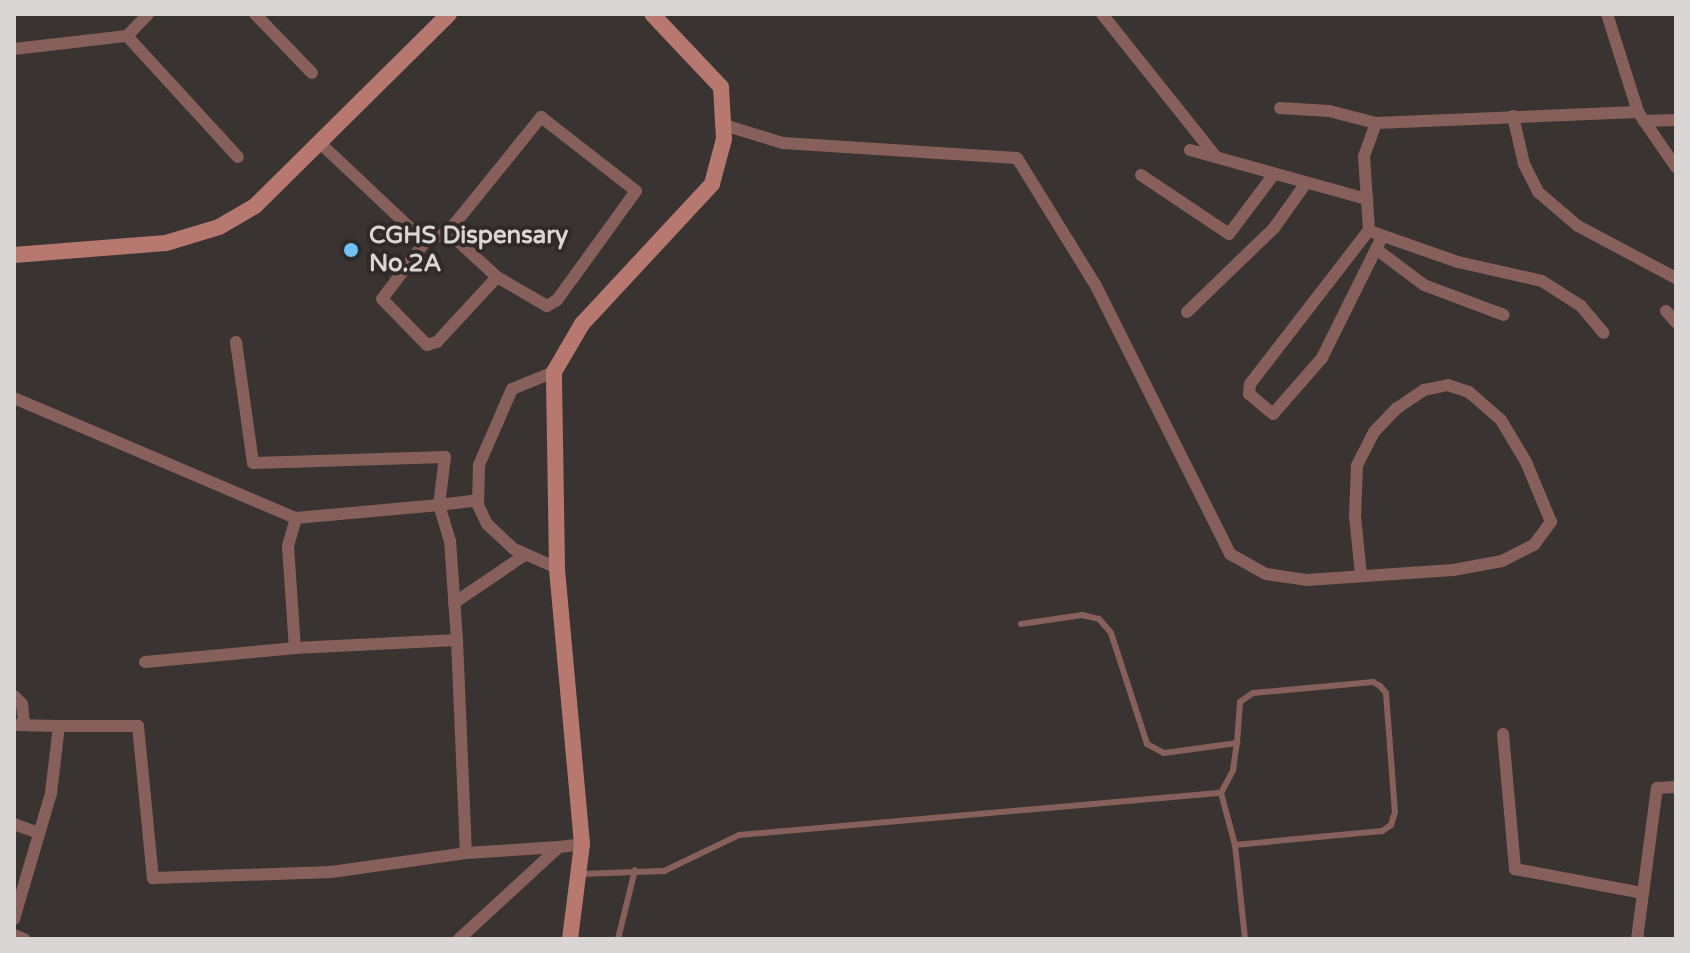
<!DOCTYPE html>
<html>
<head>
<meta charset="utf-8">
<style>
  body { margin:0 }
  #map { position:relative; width:1690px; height:953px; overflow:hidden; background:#393332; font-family:"Varela Round",sans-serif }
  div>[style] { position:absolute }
  .lane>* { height:6px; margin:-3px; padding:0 3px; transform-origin:3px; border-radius:3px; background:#88605b }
  .street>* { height:12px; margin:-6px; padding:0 6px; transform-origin:6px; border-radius:6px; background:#88605b }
  .secondary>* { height:16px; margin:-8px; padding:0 8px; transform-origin:8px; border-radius:8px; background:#b6786f }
  .dots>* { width:22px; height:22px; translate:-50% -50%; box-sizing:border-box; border:4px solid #2f2928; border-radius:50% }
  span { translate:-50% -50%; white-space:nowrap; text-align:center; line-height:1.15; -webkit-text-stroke:8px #2f2928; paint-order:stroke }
  .poi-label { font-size:24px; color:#dad6d6; font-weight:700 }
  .left { translate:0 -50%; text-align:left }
  .frame { position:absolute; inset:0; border:16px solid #dad6d6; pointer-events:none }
</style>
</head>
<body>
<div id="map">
  <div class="lane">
    <i style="left:1021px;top:624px;width:62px;rotate:-8.4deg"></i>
    <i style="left:1082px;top:615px;width:17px;rotate:13deg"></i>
    <i style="left:1099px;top:619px;width:18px;rotate:49deg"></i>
    <i style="left:1111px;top:633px;width:117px;rotate:72deg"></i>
    <i style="left:1147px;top:744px;width:19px;rotate:28deg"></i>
    <i style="left:1164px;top:753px;width:74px;rotate:-7.8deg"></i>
    <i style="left:1237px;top:743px;width:41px;rotate:-85.8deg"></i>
    <i style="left:1240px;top:702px;width:16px;rotate:-35deg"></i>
    <i style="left:1253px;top:693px;width:121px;rotate:-5.2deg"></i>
    <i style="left:1373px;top:682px;width:8px;rotate:30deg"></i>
    <i style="left:1380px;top:686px;width:9px;rotate:49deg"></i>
    <i style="left:1386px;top:693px;width:119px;rotate:85.7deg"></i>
    <i style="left:1395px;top:812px;width:14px;rotate:107deg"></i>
    <i style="left:1391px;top:825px;width:11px;rotate:146deg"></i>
    <i style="left:1382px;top:831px;width:148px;rotate:174.6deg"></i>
    <i style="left:1221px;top:793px;width:26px;rotate:-62deg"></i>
    <i style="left:1233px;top:770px;width:27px;rotate:-82deg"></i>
    <i style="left:580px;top:874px;width:84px;rotate:-2deg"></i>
    <i style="left:664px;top:871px;width:83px;rotate:-25.6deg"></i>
    <i style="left:739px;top:835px;width:484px;rotate:-5deg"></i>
    <i style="left:1221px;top:793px;width:54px;rotate:74.9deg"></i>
    <i style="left:1235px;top:845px;width:95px;rotate:83.9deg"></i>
    <i style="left:618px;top:939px;width:71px;rotate:-76.2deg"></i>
  </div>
  <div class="street">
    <i style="left:255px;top:14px;width:82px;rotate:46deg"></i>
    <i style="left:1102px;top:14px;width:183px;rotate:51.4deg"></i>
    <i style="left:1607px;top:14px;width:103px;rotate:72.4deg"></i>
    <i style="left:1638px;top:112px;width:67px;rotate:55.4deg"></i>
    <i style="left:127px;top:36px;width:164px;rotate:47.5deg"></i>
    <i style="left:14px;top:49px;width:114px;rotate:-6.6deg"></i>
    <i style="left:127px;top:36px;width:30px;rotate:-46deg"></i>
    <i style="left:1280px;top:108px;width:49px;rotate:3.5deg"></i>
    <i style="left:1329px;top:111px;width:49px;rotate:14.3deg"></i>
    <i style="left:1513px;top:116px;width:49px;rotate:77.1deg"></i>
    <i style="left:1524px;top:164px;width:31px;rotate:63deg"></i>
    <i style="left:1538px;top:192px;width:52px;rotate:40.4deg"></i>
    <i style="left:1578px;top:226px;width:111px;rotate:28deg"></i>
    <i style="left:1644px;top:121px;width:32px;rotate:-2deg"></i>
    <i style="left:724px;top:125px;width:62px;rotate:17deg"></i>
    <i style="left:783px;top:143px;width:234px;rotate:3.7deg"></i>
    <i style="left:1017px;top:158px;width:150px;rotate:58.3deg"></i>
    <i style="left:1096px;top:286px;width:300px;rotate:63.4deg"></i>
    <i style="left:1230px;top:554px;width:41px;rotate:29.1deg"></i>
    <i style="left:1266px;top:574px;width:41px;rotate:8.3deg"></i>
    <i style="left:1307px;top:580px;width:146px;rotate:-3.9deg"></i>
    <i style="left:1453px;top:570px;width:50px;rotate:-10.4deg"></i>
    <i style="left:1502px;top:561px;width:36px;rotate:-27deg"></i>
    <i style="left:1534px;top:545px;width:29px;rotate:-54deg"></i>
    <i style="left:1551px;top:522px;width:65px;rotate:-112.6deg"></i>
    <i style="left:1526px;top:462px;width:49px;rotate:-120.8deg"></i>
    <i style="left:1501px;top:420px;width:43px;rotate:-138.8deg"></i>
    <i style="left:1469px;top:392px;width:22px;rotate:-162deg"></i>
    <i style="left:1448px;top:385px;width:25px;rotate:168deg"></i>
    <i style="left:1424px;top:390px;width:32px;rotate:146deg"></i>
    <i style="left:1397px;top:408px;width:33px;rotate:134deg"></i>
    <i style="left:1374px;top:432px;width:38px;rotate:117deg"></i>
    <i style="left:1357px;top:466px;width:50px;rotate:92.3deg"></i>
    <i style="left:1355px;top:516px;width:59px;rotate:84.2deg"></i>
    <i style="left:320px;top:143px;width:144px;rotate:43.3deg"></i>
    <i style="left:425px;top:242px;width:71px;rotate:127deg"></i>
    <i style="left:382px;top:299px;width:64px;rotate:45.6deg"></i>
    <i style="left:427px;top:345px;width:10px;rotate:-17deg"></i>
    <i style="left:437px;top:342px;width:88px;rotate:-47.3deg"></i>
    <i style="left:497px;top:277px;width:67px;rotate:-137.4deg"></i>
    <i style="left:448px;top:232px;width:25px;rotate:157deg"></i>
    <i style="left:1190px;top:150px;width:184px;rotate:15.5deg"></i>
    <i style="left:1141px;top:175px;width:106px;rotate:33.8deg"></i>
    <i style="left:1229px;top:234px;width:75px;rotate:-53.1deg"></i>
    <i style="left:448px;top:232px;width:148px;rotate:-51deg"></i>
    <i style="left:541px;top:117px;width:120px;rotate:37.9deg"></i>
    <i style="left:636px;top:191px;width:135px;rotate:125.9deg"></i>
    <i style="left:557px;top:300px;width:12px;rotate:149deg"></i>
    <i style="left:547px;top:306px;width:58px;rotate:-149.9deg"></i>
    <i style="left:1375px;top:233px;width:88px;rotate:19.3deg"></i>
    <i style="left:1458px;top:262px;width:86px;rotate:12.7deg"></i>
    <i style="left:1542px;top:281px;width:46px;rotate:32.7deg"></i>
    <i style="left:1581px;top:306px;width:35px;rotate:50deg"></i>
    <i style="left:1382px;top:237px;width:135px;rotate:116.4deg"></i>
    <i style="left:1322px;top:358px;width:74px;rotate:131.2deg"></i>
    <i style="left:1273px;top:414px;width:31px;rotate:-140deg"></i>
    <i style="left:1249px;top:394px;width:10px;rotate:-84deg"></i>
    <i style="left:1250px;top:384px;width:195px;rotate:-52.3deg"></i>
    <i style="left:1369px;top:230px;width:74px;rotate:-93.9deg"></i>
    <i style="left:1364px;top:156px;width:35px;rotate:-70deg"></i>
    <i style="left:1376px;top:123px;width:262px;rotate:-2.4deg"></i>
    <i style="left:1376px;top:249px;width:60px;rotate:36.9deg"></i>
    <i style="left:1424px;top:285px;width:85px;rotate:20.6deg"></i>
    <i style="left:1666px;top:311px;width:15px;rotate:48deg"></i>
    <i style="left:1187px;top:312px;width:121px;rotate:-44deg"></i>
    <i style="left:1274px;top:228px;width:55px;rotate:-54.6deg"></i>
    <i style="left:236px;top:342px;width:122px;rotate:82deg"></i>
    <i style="left:253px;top:463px;width:192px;rotate:-1.8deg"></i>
    <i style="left:445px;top:457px;width:48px;rotate:97.1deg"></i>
    <i style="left:439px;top:505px;width:39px;rotate:-7deg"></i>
    <i style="left:554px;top:372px;width:45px;rotate:158deg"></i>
    <i style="left:512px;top:389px;width:83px;rotate:113.5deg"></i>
    <i style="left:479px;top:465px;width:40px;rotate:91.4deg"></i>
    <i style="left:478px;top:505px;width:21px;rotate:65deg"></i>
    <i style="left:487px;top:524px;width:37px;rotate:43deg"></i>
    <i style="left:514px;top:549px;width:47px;rotate:23.8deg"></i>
    <i style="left:14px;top:398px;width:306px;rotate:23.1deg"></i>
    <i style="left:454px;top:603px;width:87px;rotate:-34.2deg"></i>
    <i style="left:457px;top:640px;width:99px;rotate:-94deg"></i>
    <i style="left:450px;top:541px;width:38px;rotate:-107deg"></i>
    <i style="left:439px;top:505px;width:144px;rotate:174.8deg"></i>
    <i style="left:296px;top:518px;width:29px;rotate:106deg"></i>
    <i style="left:288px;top:546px;width:102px;rotate:86.1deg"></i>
    <i style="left:295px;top:648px;width:162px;rotate:-2.8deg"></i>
    <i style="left:457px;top:640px;width:213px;rotate:87.6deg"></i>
    <i style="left:145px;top:662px;width:151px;rotate:-5.3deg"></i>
    <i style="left:14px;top:696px;width:11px;rotate:45deg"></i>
    <i style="left:22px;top:704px;width:18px;rotate:84deg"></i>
    <i style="left:14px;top:725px;width:45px;rotate:1.3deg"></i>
    <i style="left:1503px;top:734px;width:136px;rotate:84.9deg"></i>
    <i style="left:1515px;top:869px;width:129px;rotate:10.7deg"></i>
    <i style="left:14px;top:824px;width:23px;rotate:20deg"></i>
    <i style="left:14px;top:919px;width:131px;rotate:-73.6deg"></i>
    <i style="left:51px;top:793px;width:67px;rotate:-83.2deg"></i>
    <i style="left:59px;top:726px;width:79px"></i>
    <i style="left:138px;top:726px;width:153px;rotate:84.4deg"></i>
    <i style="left:153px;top:878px;width:178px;rotate:-1.9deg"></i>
    <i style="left:331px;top:872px;width:136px;rotate:-8deg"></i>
    <i style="left:466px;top:853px;width:93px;rotate:-3.7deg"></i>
    <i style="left:14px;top:935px;width:11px;rotate:22deg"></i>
    <i style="left:459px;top:939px;width:136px;rotate:-42.6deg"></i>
    <i style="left:559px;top:847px;width:23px;rotate:-7deg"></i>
    <i style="left:1637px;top:939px;width:152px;rotate:-82.5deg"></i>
    <i style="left:1657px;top:788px;width:19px;rotate:-3deg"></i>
  </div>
  <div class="secondary">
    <i style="left:14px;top:255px;width:152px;rotate:-4.5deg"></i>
    <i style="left:166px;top:243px;width:55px;rotate:-16.8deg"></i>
    <i style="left:219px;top:227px;width:42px;rotate:-30.3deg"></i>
    <i style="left:255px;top:206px;width:273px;rotate:-44.7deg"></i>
    <i style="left:570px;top:939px;width:96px;rotate:-82.8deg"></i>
    <i style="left:582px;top:844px;width:277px;rotate:-95.2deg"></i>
    <i style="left:557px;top:568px;width:196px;rotate:-90.9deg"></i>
    <i style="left:554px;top:372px;width:56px;rotate:-59.7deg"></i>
    <i style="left:582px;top:324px;width:191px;rotate:-47.1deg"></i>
    <i style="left:712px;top:184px;width:47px;rotate:-75.1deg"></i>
    <i style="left:724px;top:139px;width:52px;rotate:-93.3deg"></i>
    <i style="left:721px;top:87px;width:100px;rotate:-133.4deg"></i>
  </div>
  <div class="dots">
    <i style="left:351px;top:250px;background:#70c1f4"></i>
  </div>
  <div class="poi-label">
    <span class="left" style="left:369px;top:250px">CGHS Dispensary<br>No.2A</span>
  </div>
  <div class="frame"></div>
</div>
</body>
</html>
